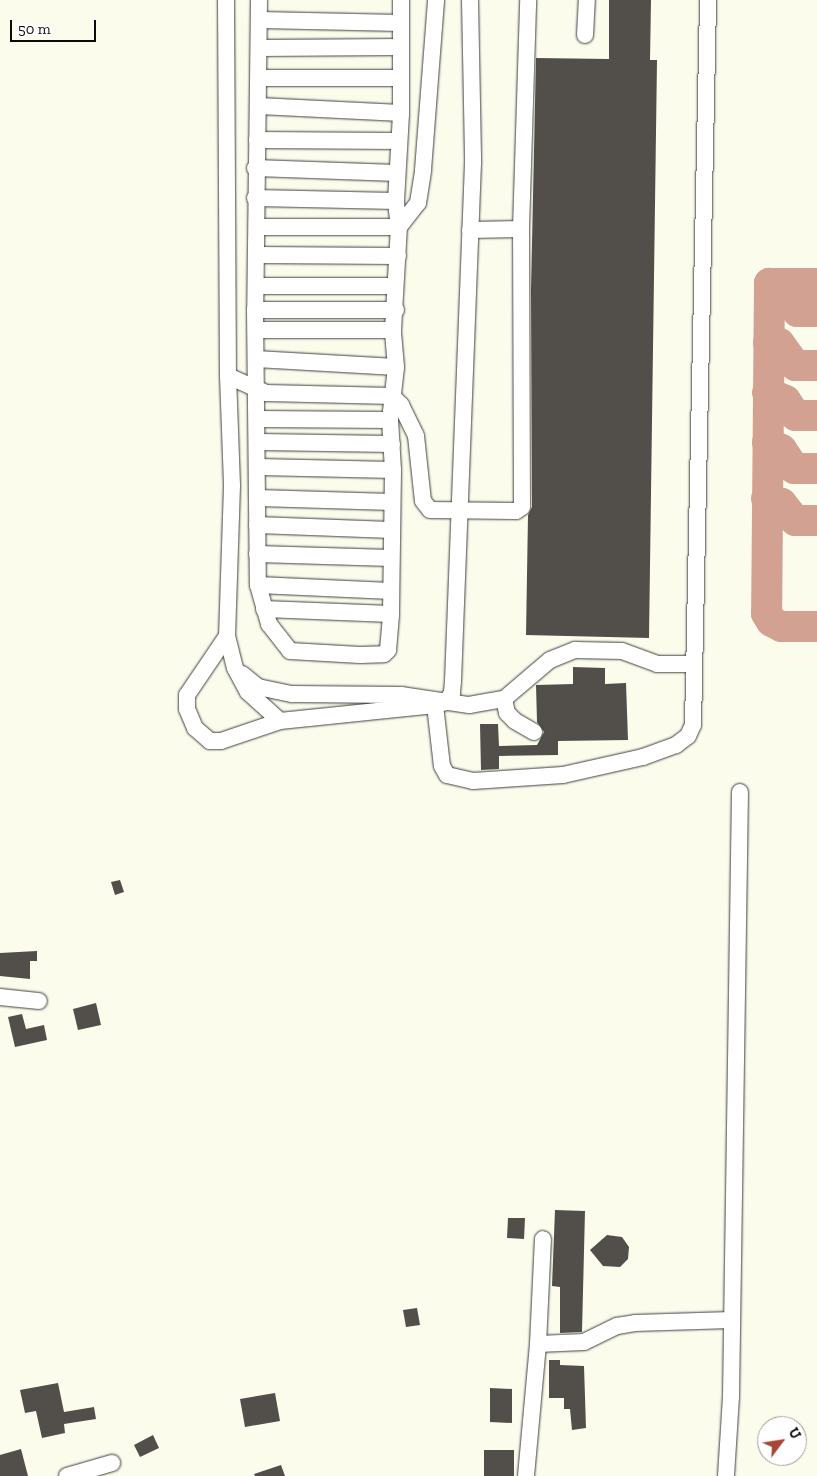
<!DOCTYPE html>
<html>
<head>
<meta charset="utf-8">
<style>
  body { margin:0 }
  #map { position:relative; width:817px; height:1476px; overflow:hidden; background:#fcfcec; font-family:"Zilla Slab",serif }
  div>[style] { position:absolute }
  .taxiway>* { height:31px; margin:-15.5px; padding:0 15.5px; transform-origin:15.5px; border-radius:15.5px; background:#d2a191 }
  .building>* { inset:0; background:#524e49 }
  .roads { filter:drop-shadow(0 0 1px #3e3e3e) drop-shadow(0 0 1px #3e3e3e) }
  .minor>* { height:16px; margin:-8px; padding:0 8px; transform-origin:8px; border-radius:8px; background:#fff }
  span { translate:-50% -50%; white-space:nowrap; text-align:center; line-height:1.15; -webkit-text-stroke:5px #fff; paint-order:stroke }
  .north { position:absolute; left:757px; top:1416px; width:50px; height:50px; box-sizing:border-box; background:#fff; border:1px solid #9d9d9d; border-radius:50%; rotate:59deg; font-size:14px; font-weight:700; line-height:20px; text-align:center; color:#0b0b0b }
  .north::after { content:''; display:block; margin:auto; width:18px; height:22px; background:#a84636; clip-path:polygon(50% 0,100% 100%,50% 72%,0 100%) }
  .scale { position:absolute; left:10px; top:20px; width:86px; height:22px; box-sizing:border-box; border:2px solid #0b0b0b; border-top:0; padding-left:6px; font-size:15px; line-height:18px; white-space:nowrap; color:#0b0b0b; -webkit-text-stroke:4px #fff; paint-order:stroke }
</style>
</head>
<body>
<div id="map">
  <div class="taxiway">
    <i style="left:769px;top:283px;width:48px"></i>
    <i style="left:817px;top:311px;width:20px;rotate:180deg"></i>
    <i style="left:797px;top:311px;width:24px;rotate:-128deg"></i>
    <i style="left:782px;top:292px;width:16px;rotate:-145deg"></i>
    <i style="left:769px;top:283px;width:330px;rotate:90.5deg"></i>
    <i style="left:766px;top:613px;width:9px;rotate:58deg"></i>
    <i style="left:771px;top:621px;width:11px;rotate:27deg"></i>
    <i style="left:781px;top:626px;width:36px"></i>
    <i style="left:768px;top:342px;width:11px;rotate:5deg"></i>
    <i style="left:779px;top:343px;width:27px;rotate:54deg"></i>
    <i style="left:795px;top:365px;width:22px"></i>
    <i style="left:767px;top:392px;width:20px;rotate:24deg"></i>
    <i style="left:785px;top:400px;width:18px;rotate:56deg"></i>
    <i style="left:795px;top:415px;width:22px"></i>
    <i style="left:767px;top:442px;width:16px;rotate:27deg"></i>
    <i style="left:781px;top:449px;width:23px;rotate:56deg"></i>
    <i style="left:794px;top:468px;width:23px"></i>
    <i style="left:766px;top:498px;width:16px;rotate:18deg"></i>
    <i style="left:781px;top:503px;width:22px;rotate:51deg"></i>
    <i style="left:795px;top:520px;width:22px"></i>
  </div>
  <div class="building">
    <i style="clip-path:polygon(609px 0,651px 0,650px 60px,657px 60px,649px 638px,526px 635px,528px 515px,532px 507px,531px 290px,536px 58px,609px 59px)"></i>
    <i style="clip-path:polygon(573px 667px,605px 668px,605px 684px,626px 683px,628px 740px,558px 741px,558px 755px,499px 756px,499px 769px,481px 770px,480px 724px,498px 724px,499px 746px,537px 745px,544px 732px,537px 722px,536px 685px,573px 684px)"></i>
    <i style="clip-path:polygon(120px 880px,124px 892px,115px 895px,111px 882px)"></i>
    <i style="clip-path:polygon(37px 951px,37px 961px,30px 961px,30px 979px,0 976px,0 953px)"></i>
    <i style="clip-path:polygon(96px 1003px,101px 1025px,78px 1030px,73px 1009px)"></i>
    <i style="clip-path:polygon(22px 1014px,26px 1029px,44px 1025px,47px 1040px,15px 1047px,8px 1017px)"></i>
    <i style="clip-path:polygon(555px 1210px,585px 1211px,582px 1332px,560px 1333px,560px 1287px,552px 1286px)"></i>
    <i style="clip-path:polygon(508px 1218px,525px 1218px,524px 1239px,507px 1238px)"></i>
    <i style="clip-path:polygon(607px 1235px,622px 1237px,629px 1247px,628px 1259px,620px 1267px,603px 1266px,590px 1250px)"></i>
    <i style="clip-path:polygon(417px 1308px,420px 1325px,406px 1327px,403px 1310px)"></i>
    <i style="clip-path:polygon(549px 1360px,560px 1360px,560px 1365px,584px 1366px,586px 1428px,572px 1430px,570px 1409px,564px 1409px,564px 1398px,549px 1398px)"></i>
    <i style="clip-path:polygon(58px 1383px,64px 1412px,94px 1407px,96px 1419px,64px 1424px,65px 1433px,42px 1438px,36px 1411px,25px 1413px,20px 1390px)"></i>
    <i style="clip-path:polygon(490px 1388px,512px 1389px,512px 1423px,490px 1422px)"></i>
    <i style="clip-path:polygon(275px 1393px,280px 1421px,245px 1427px,240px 1399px)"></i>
    <i style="clip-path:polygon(153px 1435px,159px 1448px,140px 1457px,134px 1445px)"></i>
    <i style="clip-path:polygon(21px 1449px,28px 1476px,0 1476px,0 1455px)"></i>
    <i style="clip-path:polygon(484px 1450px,514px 1450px,514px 1476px,484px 1476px)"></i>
    <i style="clip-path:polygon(281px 1465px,285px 1476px,255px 1476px,254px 1474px)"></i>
  </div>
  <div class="roads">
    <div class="minor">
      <i style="left:226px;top:0;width:376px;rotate:89.7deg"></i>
      <i style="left:228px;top:376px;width:110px;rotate:87.9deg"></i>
      <i style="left:232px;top:486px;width:150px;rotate:91.9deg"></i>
      <i style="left:227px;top:636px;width:33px;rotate:76deg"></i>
      <i style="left:235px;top:668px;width:27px;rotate:62deg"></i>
      <i style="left:248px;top:692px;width:43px;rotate:42.2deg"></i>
      <i style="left:280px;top:721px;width:156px;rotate:-5.9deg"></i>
      <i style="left:259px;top:0;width:310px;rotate:90.7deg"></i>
      <i style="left:255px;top:310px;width:275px;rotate:89.4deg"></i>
      <i style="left:258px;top:585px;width:41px;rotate:74.2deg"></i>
      <i style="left:269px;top:624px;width:34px;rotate:52deg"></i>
      <i style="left:290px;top:651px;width:70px;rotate:3.3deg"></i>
      <i style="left:360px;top:655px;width:24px;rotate:-2deg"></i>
      <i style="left:384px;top:654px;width:6px;rotate:-45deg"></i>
      <i style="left:388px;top:650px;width:36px;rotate:-85deg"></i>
      <i style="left:391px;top:614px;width:144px;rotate:-89.2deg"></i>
      <i style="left:393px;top:470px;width:50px;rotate:-93.4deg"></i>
      <i style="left:390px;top:420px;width:53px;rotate:-83.5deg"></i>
      <i style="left:396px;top:367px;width:37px;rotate:-95deg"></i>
      <i style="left:393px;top:330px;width:103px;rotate:-86.7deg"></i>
      <i style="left:399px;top:227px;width:26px;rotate:-97deg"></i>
      <i style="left:396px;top:201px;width:88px;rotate:-86.7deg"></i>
      <i style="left:401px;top:113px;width:113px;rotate:-90deg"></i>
      <i style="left:470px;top:0;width:163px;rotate:88.9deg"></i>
      <i style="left:473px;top:163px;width:518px;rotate:92.21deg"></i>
      <i style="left:453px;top:681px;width:12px;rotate:95deg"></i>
      <i style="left:452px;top:693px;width:11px;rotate:124deg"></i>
      <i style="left:446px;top:702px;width:11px;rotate:165deg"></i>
      <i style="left:435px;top:705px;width:61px;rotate:83.5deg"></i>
      <i style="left:442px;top:766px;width:10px;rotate:61deg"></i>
      <i style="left:447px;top:775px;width:27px;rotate:13deg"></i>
      <i style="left:473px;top:781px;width:90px;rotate:-3.8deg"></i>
      <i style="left:563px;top:775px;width:82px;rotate:-12.7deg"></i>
      <i style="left:643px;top:757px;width:35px;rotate:-20deg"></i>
      <i style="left:676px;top:745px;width:15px;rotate:-37deg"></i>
      <i style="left:688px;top:736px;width:12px;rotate:-66deg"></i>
      <i style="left:693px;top:725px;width:725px;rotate:-88.81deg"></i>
      <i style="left:260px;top:20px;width:141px;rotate:1.2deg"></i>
      <i style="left:585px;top:35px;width:35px;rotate:-87deg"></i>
      <i style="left:259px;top:48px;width:142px;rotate:-0.4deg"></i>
      <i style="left:259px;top:78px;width:142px"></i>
      <i style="left:259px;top:106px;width:142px;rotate:2.8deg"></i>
      <i style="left:257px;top:140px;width:142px;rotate:0.4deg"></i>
      <i style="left:255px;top:168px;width:142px;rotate:2deg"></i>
      <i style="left:255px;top:198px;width:141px;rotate:1.2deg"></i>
      <i style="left:257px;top:227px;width:142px"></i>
      <i style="left:399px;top:227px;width:31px;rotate:-52deg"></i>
      <i style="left:418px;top:203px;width:33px;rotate:-81deg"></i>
      <i style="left:423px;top:170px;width:170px;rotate:-85.6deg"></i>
      <i style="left:470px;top:230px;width:51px;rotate:-1.1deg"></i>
      <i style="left:258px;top:255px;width:140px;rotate:0.4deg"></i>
      <i style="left:257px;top:286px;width:138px"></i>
      <i style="left:255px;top:310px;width:141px"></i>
      <i style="left:257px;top:330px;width:136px"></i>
      <i style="left:256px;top:359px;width:140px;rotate:3.3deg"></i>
      <i style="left:228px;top:376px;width:42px;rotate:24.1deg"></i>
      <i style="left:266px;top:393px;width:126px;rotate:1.4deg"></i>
      <i style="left:392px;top:396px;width:13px;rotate:45deg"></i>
      <i style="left:401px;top:405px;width:34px;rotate:64deg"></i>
      <i style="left:416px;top:436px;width:65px;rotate:83.9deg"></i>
      <i style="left:423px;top:501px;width:11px;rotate:52deg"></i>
      <i style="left:430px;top:510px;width:86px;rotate:0.7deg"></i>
      <i style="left:516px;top:511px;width:7px;rotate:-34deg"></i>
      <i style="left:522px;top:507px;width:278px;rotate:-90.2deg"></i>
      <i style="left:521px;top:229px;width:229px;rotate:-88.2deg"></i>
      <i style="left:257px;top:419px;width:133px;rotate:0.4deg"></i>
      <i style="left:259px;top:442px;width:133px;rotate:0.9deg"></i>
      <i style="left:259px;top:467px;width:134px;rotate:1.3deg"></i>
      <i style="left:258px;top:498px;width:134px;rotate:1.7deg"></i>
      <i style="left:257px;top:525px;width:134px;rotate:2.1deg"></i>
      <i style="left:257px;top:554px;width:134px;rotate:1.7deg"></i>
      <i style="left:258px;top:585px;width:133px;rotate:2.6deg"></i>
      <i style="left:264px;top:609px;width:127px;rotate:2.3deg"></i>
      <i style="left:227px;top:636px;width:71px;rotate:124.1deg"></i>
      <i style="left:187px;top:695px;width:14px;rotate:90deg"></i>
      <i style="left:187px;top:709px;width:21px;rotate:67deg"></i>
      <i style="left:195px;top:728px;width:20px;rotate:41deg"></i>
      <i style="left:210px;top:741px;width:11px"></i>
      <i style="left:221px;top:741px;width:62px;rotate:-18.7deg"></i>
      <i style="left:242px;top:674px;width:21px;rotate:39deg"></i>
      <i style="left:258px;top:687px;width:35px;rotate:12deg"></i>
      <i style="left:292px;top:694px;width:109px;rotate:0.5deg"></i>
      <i style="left:401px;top:695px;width:69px;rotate:8.4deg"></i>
      <i style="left:469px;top:705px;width:36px;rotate:-10deg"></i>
      <i style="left:504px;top:699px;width:60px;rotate:-40.3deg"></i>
      <i style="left:550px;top:660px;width:27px;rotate:-22deg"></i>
      <i style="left:575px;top:650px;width:47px;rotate:1.2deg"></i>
      <i style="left:622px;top:651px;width:37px;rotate:20deg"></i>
      <i style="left:657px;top:664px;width:37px"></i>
      <i style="left:504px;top:699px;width:14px;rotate:78deg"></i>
      <i style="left:507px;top:713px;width:11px;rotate:45deg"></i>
      <i style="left:515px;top:721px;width:22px;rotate:30deg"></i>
      <i style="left:0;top:997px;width:39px;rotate:6deg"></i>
      <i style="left:538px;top:1344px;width:46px;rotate:-2.5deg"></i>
      <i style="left:584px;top:1342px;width:37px;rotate:-26deg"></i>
      <i style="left:617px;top:1326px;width:18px;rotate:-9deg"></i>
      <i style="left:635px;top:1323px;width:96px;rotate:-1.8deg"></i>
      <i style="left:67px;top:1476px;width:47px;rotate:-16.1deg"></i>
      <i style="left:526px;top:1476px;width:133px;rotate:-84.8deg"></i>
      <i style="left:538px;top:1344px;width:105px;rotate:-87.3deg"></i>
      <i style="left:726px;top:1476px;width:79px;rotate:-86.4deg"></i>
      <i style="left:731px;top:1397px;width:605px;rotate:-89.15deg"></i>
    </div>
  </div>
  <div class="north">U</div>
  <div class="scale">50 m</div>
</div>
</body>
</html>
